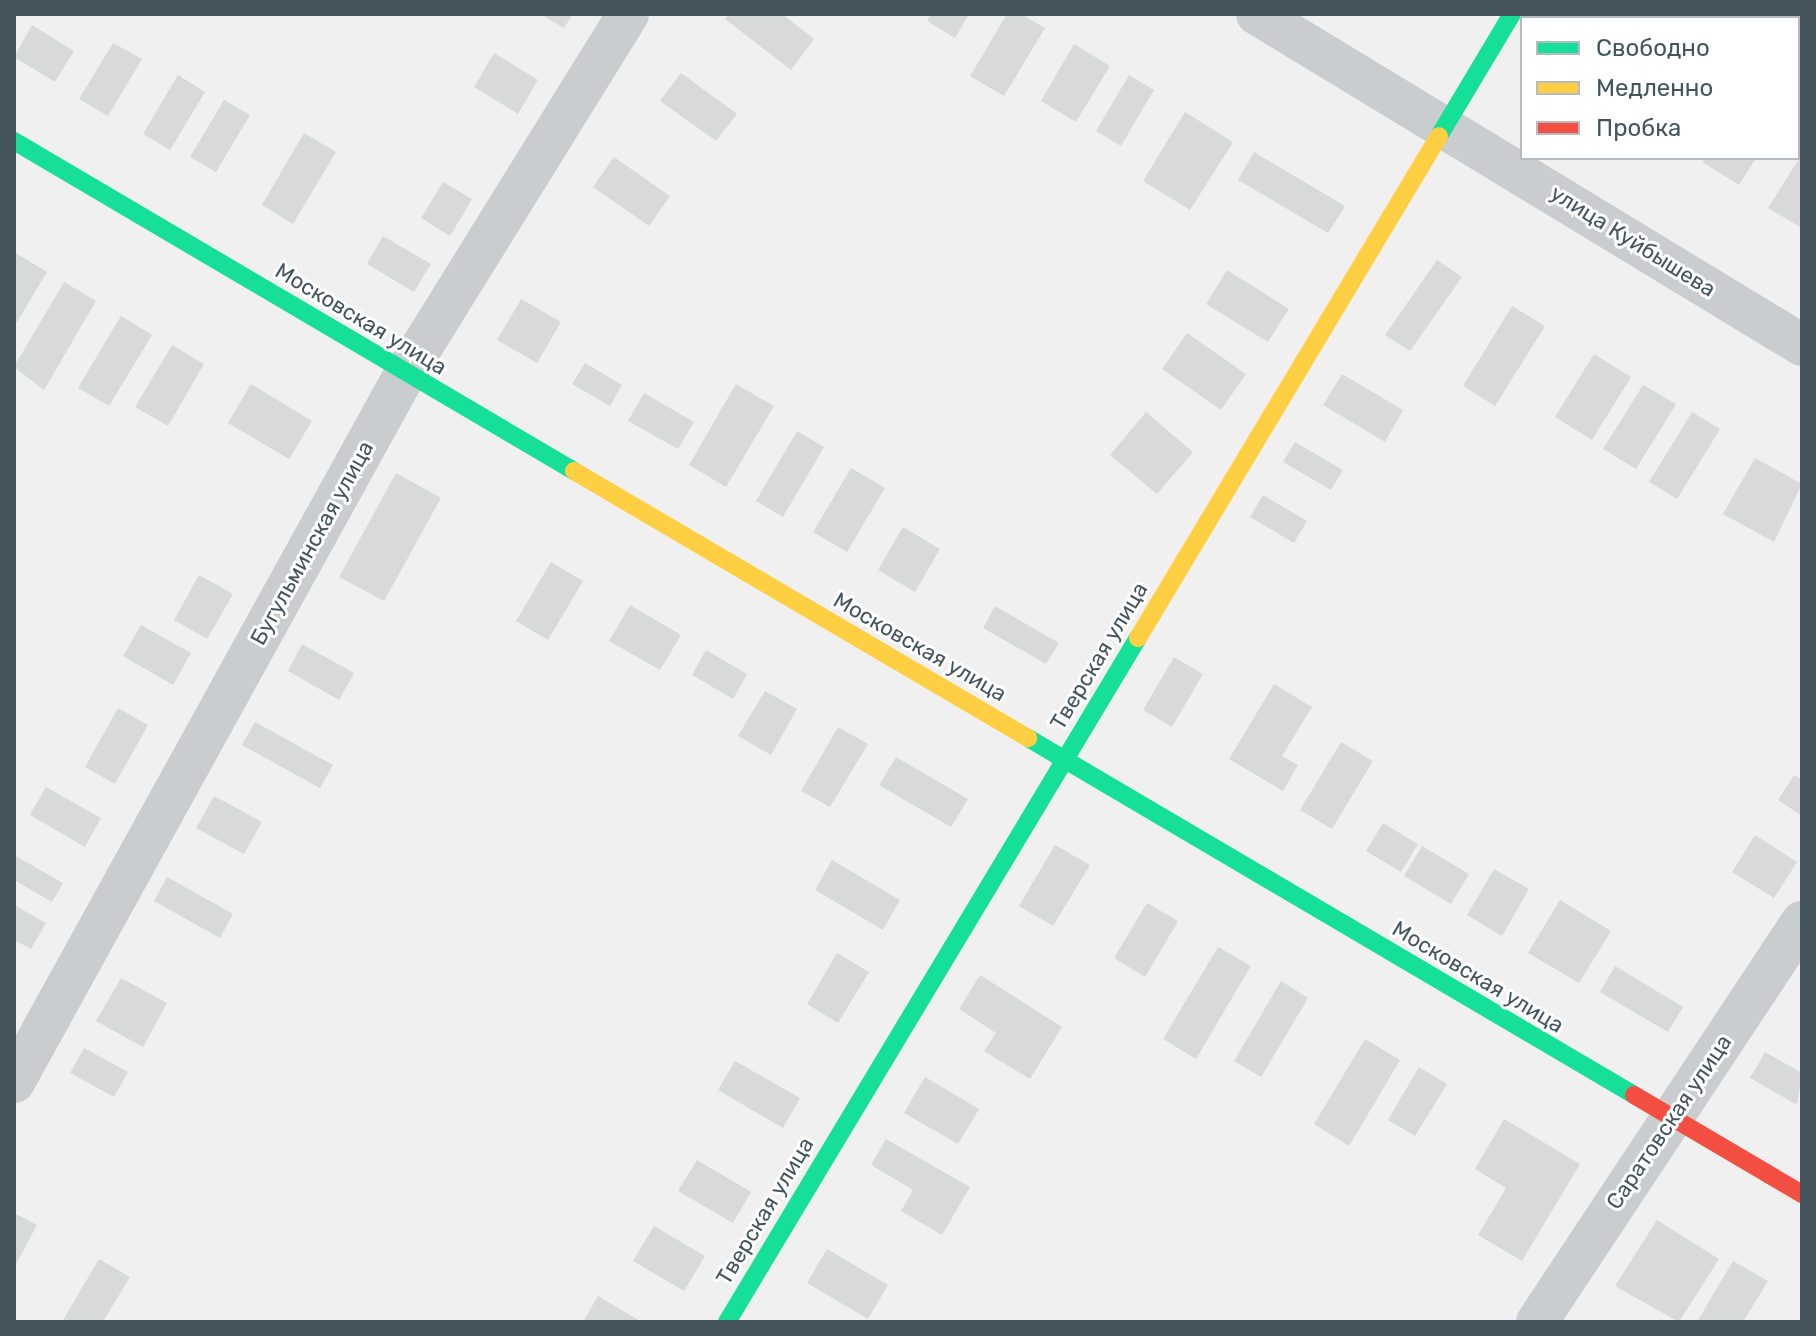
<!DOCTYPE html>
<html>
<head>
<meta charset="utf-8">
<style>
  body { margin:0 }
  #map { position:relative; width:1816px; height:1336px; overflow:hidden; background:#f1f0f0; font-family:Rubik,sans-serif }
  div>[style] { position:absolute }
  .building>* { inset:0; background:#d8d9d9 }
  .street>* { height:42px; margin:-21px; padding:0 21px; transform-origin:21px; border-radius:21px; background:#c9cdcf }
  .fast>* { height:18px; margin:-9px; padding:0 9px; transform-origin:9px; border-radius:9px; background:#16e098 }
  .slow>* { height:18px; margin:-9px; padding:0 9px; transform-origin:9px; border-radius:9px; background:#ffcf43 }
  .jam>* { height:18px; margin:-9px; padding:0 9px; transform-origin:9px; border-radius:9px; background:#f24e42 }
  span { translate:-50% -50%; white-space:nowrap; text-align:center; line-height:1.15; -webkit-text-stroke:6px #fff; paint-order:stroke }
  .street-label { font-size:22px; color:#45555e }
  .frame { position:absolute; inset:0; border:16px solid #45555e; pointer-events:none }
  .legend { position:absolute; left:1520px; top:16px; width:280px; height:144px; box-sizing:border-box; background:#fff; border:2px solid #b5bbbf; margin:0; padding:10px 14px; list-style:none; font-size:24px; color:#45555e }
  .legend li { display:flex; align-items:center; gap:16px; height:40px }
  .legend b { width:40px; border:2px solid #b5bbbf }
</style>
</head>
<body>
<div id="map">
  <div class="building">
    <i style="clip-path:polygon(540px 14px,573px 14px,564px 28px)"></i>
    <i style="clip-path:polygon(729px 14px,782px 14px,814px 39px,791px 70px,725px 19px)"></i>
    <i style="clip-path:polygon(931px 14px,969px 14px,955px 38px,927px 21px)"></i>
    <i style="clip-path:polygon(1007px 14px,1021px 14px,1045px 28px,1004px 96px,970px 76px)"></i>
    <i style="clip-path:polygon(32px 25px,74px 51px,55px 82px,14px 57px)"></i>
    <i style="clip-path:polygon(113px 43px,142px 59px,108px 116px,79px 99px)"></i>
    <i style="clip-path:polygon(1074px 44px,1110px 66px,1076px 122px,1041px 101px)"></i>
    <i style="clip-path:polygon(494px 53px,538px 80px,518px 114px,474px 87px)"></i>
    <i style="clip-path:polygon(681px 73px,737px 114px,716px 141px,660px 101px)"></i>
    <i style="clip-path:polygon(178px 75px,205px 92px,170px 150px,143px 134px)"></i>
    <i style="clip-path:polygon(1129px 75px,1154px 90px,1121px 146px,1096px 131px)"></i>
    <i style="clip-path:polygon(224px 100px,250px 115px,216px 172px,190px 157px)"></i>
    <i style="clip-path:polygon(1185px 112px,1233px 142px,1190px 210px,1143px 181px)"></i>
    <i style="clip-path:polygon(304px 133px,336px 152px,293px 224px,262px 205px)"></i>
    <i style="clip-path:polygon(1254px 152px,1345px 206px,1328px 233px,1238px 180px)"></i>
    <i style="clip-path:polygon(1802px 154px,1802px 228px,1768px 208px)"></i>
    <i style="clip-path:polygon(614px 157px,670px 196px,649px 226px,593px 187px)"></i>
    <i style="clip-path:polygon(1705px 158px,1756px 158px,1739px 185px,1702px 162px)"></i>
    <i style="clip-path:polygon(443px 182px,472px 199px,450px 236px,421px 218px)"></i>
    <i style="clip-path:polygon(383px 236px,431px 264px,414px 292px,367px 264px)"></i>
    <i style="clip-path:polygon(14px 252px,47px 272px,14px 327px)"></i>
    <i style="clip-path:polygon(1437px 260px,1462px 277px,1410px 351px,1385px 335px)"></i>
    <i style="clip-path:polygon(1227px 270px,1289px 309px,1268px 342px,1206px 304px)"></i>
    <i style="clip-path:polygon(64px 282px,96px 301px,44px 390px,14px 367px)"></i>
    <i style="clip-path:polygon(521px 299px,561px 322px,537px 363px,497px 340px)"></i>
    <i style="clip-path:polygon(1512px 306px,1545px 326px,1495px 406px,1463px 386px)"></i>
    <i style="clip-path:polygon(121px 316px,152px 335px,109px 406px,78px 388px)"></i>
    <i style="clip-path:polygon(1187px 333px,1246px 374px,1221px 410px,1162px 369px)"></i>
    <i style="clip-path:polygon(172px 345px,204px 364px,168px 426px,135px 407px)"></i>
    <i style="clip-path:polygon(1594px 354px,1631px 377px,1592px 440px,1555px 417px)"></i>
    <i style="clip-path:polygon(585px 363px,622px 385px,610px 406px,572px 384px)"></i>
    <i style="clip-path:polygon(1342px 374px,1403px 410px,1385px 442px,1323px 405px)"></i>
    <i style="clip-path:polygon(251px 384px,312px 421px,289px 459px,228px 423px)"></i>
    <i style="clip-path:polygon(736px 384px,774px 406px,726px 487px,689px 465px)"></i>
    <i style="clip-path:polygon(1643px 385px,1676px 404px,1636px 469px,1603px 449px)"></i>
    <i style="clip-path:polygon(644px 393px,694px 422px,678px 449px,628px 421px)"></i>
    <i style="clip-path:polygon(1146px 412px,1193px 452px,1157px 494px,1110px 455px)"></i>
    <i style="clip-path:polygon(1692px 412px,1720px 429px,1677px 499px,1649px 482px)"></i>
    <i style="clip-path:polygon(797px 431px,824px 447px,783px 517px,756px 501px)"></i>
    <i style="clip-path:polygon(1295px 442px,1343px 470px,1331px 490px,1283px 462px)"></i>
    <i style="clip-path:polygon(1755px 458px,1802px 484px,1774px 542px,1723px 514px)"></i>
    <i style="clip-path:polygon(851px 468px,885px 488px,847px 552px,813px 532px)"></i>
    <i style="clip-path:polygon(396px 473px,441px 498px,384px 601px,339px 577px)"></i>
    <i style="clip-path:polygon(1263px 495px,1307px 521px,1294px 543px,1250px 517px)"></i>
    <i style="clip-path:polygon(903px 527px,940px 549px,915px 592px,878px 570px)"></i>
    <i style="clip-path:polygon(551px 562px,583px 581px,548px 640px,516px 621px)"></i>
    <i style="clip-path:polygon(199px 575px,233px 594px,207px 639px,174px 620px)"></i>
    <i style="clip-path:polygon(630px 605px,681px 635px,660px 670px,609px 641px)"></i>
    <i style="clip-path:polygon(995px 606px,1059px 643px,1046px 664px,983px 628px)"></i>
    <i style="clip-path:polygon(141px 625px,191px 653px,173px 685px,123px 656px)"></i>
    <i style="clip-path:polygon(302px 644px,354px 673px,339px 700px,288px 671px)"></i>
    <i style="clip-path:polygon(706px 650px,747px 674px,733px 699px,692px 675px)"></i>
    <i style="clip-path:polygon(1174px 657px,1203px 674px,1172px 727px,1143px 710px)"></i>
    <i style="clip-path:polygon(1274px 684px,1312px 707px,1282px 756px,1298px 765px,1283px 791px,1229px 759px)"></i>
    <i style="clip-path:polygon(765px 691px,797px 709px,771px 755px,738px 736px)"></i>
    <i style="clip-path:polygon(118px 708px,148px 725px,115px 784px,85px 767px)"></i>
    <i style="clip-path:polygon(255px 722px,333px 765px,320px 788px,242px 745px)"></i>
    <i style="clip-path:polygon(838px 727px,868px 744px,830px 807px,801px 791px)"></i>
    <i style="clip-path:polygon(1341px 742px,1373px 761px,1332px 829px,1300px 810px)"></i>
    <i style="clip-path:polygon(896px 757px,968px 799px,951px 827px,879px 785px)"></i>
    <i style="clip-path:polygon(1794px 775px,1802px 780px,1802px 816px,1778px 800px)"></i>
    <i style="clip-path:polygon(46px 787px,101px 818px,85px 847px,30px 815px)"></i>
    <i style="clip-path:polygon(214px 796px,262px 822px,244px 854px,196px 828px)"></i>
    <i style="clip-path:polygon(1383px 823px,1418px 844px,1401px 872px,1366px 851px)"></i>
    <i style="clip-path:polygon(1755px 835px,1797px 862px,1774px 898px,1732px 872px)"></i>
    <i style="clip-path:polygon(1055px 845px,1090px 865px,1053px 926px,1019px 906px)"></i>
    <i style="clip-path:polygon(1422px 846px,1469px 874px,1451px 904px,1404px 876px)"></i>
    <i style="clip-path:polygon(14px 855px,63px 883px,52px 902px,14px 880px)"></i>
    <i style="clip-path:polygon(832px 860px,900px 900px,883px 930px,815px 890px)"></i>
    <i style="clip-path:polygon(1494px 869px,1529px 889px,1502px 936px,1467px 915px)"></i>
    <i style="clip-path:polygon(167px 877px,233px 914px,220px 938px,154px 901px)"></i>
    <i style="clip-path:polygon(1560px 900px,1611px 931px,1579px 983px,1528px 953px)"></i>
    <i style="clip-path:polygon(1147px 903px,1178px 921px,1145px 977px,1114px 958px)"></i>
    <i style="clip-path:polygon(14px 905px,46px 923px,31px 949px,14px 940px)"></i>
    <i style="clip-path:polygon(1218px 947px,1251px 966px,1196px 1059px,1163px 1039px)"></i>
    <i style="clip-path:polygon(837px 953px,869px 972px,838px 1023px,807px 1004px)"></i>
    <i style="clip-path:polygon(1615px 966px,1683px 1007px,1668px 1032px,1600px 992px)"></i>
    <i style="clip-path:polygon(980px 975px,1062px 1027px,1030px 1079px,984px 1051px,996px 1033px,959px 1009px)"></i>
    <i style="clip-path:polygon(121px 978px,167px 1003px,143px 1047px,96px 1021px)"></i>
    <i style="clip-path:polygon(1281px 981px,1308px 998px,1261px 1077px,1234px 1061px)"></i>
    <i style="clip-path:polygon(1365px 1039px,1400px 1060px,1349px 1146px,1314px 1124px)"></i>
    <i style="clip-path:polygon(84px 1048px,128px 1072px,114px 1097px,70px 1073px)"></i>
    <i style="clip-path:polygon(1765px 1052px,1802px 1073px,1797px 1105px,1750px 1078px)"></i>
    <i style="clip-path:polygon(735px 1061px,800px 1098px,783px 1128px,718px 1090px)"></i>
    <i style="clip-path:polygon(1419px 1067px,1447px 1084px,1415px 1136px,1388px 1120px)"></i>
    <i style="clip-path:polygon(925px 1077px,979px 1109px,958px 1144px,904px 1113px)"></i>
    <i style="clip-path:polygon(1504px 1119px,1580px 1164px,1522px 1261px,1478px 1235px,1506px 1188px,1475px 1169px)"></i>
    <i style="clip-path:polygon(886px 1139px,970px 1187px,942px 1235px,901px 1211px,913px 1190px,871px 1165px)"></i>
    <i style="clip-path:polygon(697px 1160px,751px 1192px,733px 1223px,678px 1191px)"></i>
    <i style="clip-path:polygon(14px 1213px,37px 1225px,14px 1268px)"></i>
    <i style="clip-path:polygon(1657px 1220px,1719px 1259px,1679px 1322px,1615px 1286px)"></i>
    <i style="clip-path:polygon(654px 1226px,705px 1256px,684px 1291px,633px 1261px)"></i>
    <i style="clip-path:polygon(827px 1249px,888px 1285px,868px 1319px,807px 1283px)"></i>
    <i style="clip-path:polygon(99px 1259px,130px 1277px,103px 1322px,62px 1322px)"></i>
    <i style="clip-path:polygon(1733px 1261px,1768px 1281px,1743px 1322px,1697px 1322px)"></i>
    <i style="clip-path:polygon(598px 1296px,642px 1322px,584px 1320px)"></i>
  </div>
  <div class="street">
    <i style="left:1257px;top:14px;width:638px;rotate:31.27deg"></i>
    <i style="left:14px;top:1082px;width:809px;rotate:-61.09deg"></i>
    <i style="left:405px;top:374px;width:423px;rotate:-58.2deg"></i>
    <i style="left:1537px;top:1322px;width:480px;rotate:-56.5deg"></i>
  </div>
  <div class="fast">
    <i style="left:1439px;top:136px;width:142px;rotate:-59.1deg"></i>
    <i style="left:14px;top:141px;width:650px;rotate:30.51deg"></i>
    <i style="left:1028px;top:738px;width:703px;rotate:30.5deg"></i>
    <i style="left:727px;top:1322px;width:798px;rotate:-59deg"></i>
  </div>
  <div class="slow">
    <i style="left:574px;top:471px;width:527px;rotate:30.46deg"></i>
    <i style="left:1138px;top:638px;width:585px;rotate:-59.05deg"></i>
  </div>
  <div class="jam">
    <i style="left:1634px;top:1095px;width:195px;rotate:30.5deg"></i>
  </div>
  <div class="street-label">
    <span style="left:1633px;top:241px;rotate:32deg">улица Куйбышева</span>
    <span style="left:361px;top:319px;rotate:31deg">Московская улица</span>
    <span style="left:312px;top:543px;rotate:-61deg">Бугульминская улица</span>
    <span style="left:920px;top:647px;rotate:30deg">Московская улица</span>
    <span style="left:1099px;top:656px;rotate:-59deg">Тверская улица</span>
    <span style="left:1478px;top:977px;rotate:31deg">Московская улица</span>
    <span style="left:1669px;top:1122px;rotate:-56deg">Саратовская улица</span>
    <span style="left:765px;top:1211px;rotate:-59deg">Тверская улица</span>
  </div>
  <div class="frame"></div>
  <ul class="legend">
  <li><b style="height:10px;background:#16e098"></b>Свободно</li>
  <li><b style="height:10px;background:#ffcf43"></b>Медленно</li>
  <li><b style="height:10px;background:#f24e42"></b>Пробка</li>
  </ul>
</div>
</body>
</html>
